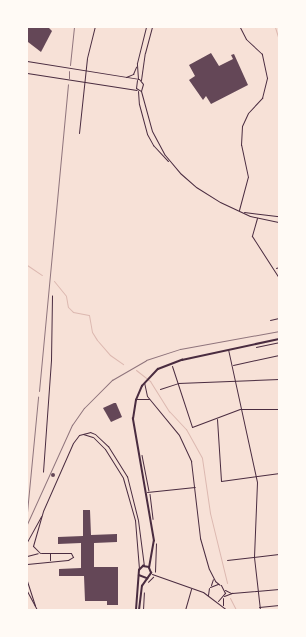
<!DOCTYPE html>
<html>
<head>
<meta charset="utf-8">
<style>
  body { margin:0 }
  #map { position:relative; width:306px; height:637px; overflow:hidden; background:#f7e1d7; font-family:Overpass,sans-serif }
  div>[style] { position:absolute }
  .stream>* { height:1px; margin:-0.5px; padding:0 0.5px; transform-origin:0.5px; border-radius:0.5px; background:#dcb8b0 }
  .building>* { inset:0; background:#644757 }
  .round { border-radius:50% }
  .path>* { height:0.5px; margin:-0.25px; padding:0 0.25px; transform-origin:0.25px; border-radius:0.25px; background:#4a2c40 }
  .service>* { height:0.5px; margin:-0.25px; padding:0 0.25px; transform-origin:0.25px; border-radius:0.25px; background:#4a2c40 }
  .minor>* { height:1px; margin:-0.5px; padding:0 0.5px; transform-origin:0.5px; border-radius:0.5px; background:#4a2c40 }
  .tertiary>* { height:1.5px; margin:-0.75px; padding:0 0.75px; transform-origin:0.75px; border-radius:0.75px; background:#4a2c40 }
  .rail>* { height:1px; margin:-0.5px; padding:0 0.5px; transform-origin:0.5px; border-radius:0.5px; background:#8f747c }
  span { translate:-50% -50%; white-space:nowrap; text-align:center; line-height:1.15; -webkit-text-stroke:3px #fffaf5; paint-order:stroke }
  .frame { position:absolute; inset:0; border:28px solid #fffaf5; pointer-events:none }
</style>
</head>
<body>
<div id="map">
  <div class="stream">
    <i style="left:275px;top:27px;width:14px;rotate:73deg"></i>
    <i style="left:27px;top:265px;width:18px;rotate:34deg"></i>
    <i style="left:54px;top:281px;width:19px;rotate:51deg"></i>
    <i style="left:66px;top:296px;width:11px;rotate:80deg"></i>
    <i style="left:68px;top:307px;width:7px;rotate:45deg"></i>
    <i style="left:73px;top:312px;width:16px;rotate:11deg"></i>
    <i style="left:89px;top:315px;width:17px;rotate:80deg"></i>
    <i style="left:92px;top:332px;width:9px;rotate:58deg"></i>
    <i style="left:97px;top:340px;width:20px;rotate:49deg"></i>
    <i style="left:110px;top:355px;width:16px;rotate:35deg"></i>
    <i style="left:136px;top:370px;width:18px;rotate:38deg"></i>
    <i style="left:150px;top:381px;width:36px;rotate:58deg"></i>
    <i style="left:169px;top:411px;width:25px;rotate:47deg"></i>
    <i style="left:186px;top:429px;width:33px;rotate:61deg"></i>
    <i style="left:202px;top:458px;width:56px;rotate:81.7deg"></i>
    <i style="left:210px;top:513px;width:72px;rotate:76.3deg"></i>
    <i style="left:230px;top:598px;width:13px;rotate:63deg"></i>
  </div>
  <div class="building">
    <i style="clip-path:polygon(27px 27px,48px 27px,52px 31px,41px 52px,28px 42px)"></i>
    <i style="clip-path:polygon(211px 53px,219px 66px,233px 59px,231px 55px,234px 54px,248px 85px,211px 104px,206px 96px,203px 100px,189px 80px,195px 76px,189px 65px)"></i>
    <i style="clip-path:polygon(114px 403px,116px 403px,122px 417px,111px 422px,103px 408px)"></i>
    <i class="round" style="left:51px;top:473px;width:4px;height:4px"></i>
    <i style="clip-path:polygon(83px 510px,90px 510px,91px 535px,117px 534px,117px 542px,94px 543px,94px 567px,118px 567px,118px 605px,107px 605px,107px 601px,85px 601px,84px 576px,59px 576px,59px 569px,81px 568px,81px 543px,58px 544px,58px 537px,83px 536px)"></i>
  </div>
  <div class="path">
    <i style="left:276px;top:268px;width:3px;rotate:-18deg"></i>
    <i style="left:256px;top:347px;width:24px;rotate:-12deg"></i>
    <i style="left:142px;top:455px;width:36px;rotate:79deg"></i>
    <i style="left:43px;top:472px;width:112px;rotate:-85.9deg"></i>
    <i style="left:51px;top:360px;width:64px;rotate:-89.1deg"></i>
    <i style="left:150px;top:494px;width:25px;rotate:83deg"></i>
    <i style="left:155px;top:572px;width:28px;rotate:-88deg"></i>
    <i style="left:148px;top:582px;width:7px;rotate:-45deg"></i>
    <i style="left:143px;top:610px;width:17px;rotate:-87deg"></i>
  </div>
  <div class="service">
    <i style="left:27px;top:542px;width:29px;rotate:-61deg"></i>
  </div>
  <div class="minor">
    <i style="left:27px;top:61px;width:113px;rotate:9.1deg"></i>
    <i style="left:139px;top:79px;width:6px;rotate:51deg"></i>
    <i style="left:143px;top:84px;width:7px;rotate:106deg"></i>
    <i style="left:27px;top:73px;width:111px;rotate:8.8deg"></i>
    <i style="left:126px;top:77px;width:8px;rotate:-23deg"></i>
    <i style="left:133px;top:74px;width:8px;rotate:-67deg"></i>
    <i style="left:138px;top:79px;width:16px;rotate:-94deg"></i>
    <i style="left:137px;top:63px;width:37px;rotate:-76deg"></i>
    <i style="left:137px;top:80px;width:8px;rotate:97deg"></i>
    <i style="left:136px;top:88px;width:6px;rotate:31deg"></i>
    <i style="left:141px;top:80px;width:27px;rotate:-82deg"></i>
    <i style="left:145px;top:53px;width:27px;rotate:-75deg"></i>
    <i style="left:138px;top:91px;width:13px;rotate:86deg"></i>
    <i style="left:139px;top:104px;width:31px;rotate:75deg"></i>
    <i style="left:147px;top:134px;width:13px;rotate:61deg"></i>
    <i style="left:153px;top:145px;width:22px;rotate:47deg"></i>
    <i style="left:141px;top:91px;width:41px;rotate:74.6deg"></i>
    <i style="left:152px;top:131px;width:27px;rotate:62deg"></i>
    <i style="left:165px;top:155px;width:23px;rotate:50deg"></i>
    <i style="left:180px;top:173px;width:21px;rotate:41deg"></i>
    <i style="left:196px;top:187px;width:28px;rotate:32deg"></i>
    <i style="left:220px;top:202px;width:33px;rotate:25deg"></i>
    <i style="left:250px;top:216px;width:30px;rotate:12deg"></i>
    <i style="left:79px;top:133px;width:75px;rotate:-83.9deg"></i>
    <i style="left:87px;top:58px;width:32px;rotate:-76deg"></i>
    <i style="left:239px;top:210px;width:34px;rotate:-75deg"></i>
    <i style="left:248px;top:177px;width:33px;rotate:-102deg"></i>
    <i style="left:241px;top:145px;width:19px;rotate:-87deg"></i>
    <i style="left:242px;top:126px;width:14px;rotate:-65deg"></i>
    <i style="left:248px;top:113px;width:21px;rotate:-47deg"></i>
    <i style="left:262px;top:98px;width:21px;rotate:-76deg"></i>
    <i style="left:267px;top:78px;width:25px;rotate:-102deg"></i>
    <i style="left:262px;top:54px;width:22px;rotate:-137deg"></i>
    <i style="left:246px;top:39px;width:13px;rotate:-117deg"></i>
    <i style="left:244px;top:212px;width:35px;rotate:7deg"></i>
    <i style="left:257px;top:218px;width:19px;rotate:106deg"></i>
    <i style="left:252px;top:236px;width:50px;rotate:57.3deg"></i>
    <i style="left:270px;top:320px;width:9px;rotate:-13deg"></i>
    <i style="left:228px;top:349px;width:136px;rotate:77.7deg"></i>
    <i style="left:257px;top:482px;width:75px;rotate:92.3deg"></i>
    <i style="left:254px;top:557px;width:53px;rotate:83.5deg"></i>
    <i style="left:233px;top:365px;width:47px;rotate:-12.3deg"></i>
    <i style="left:172px;top:366px;width:64px;rotate:71.8deg"></i>
    <i style="left:192px;top:427px;width:51px;rotate:-20.6deg"></i>
    <i style="left:240px;top:409px;width:39px"></i>
    <i style="left:144px;top:382px;width:14px;rotate:78deg"></i>
    <i style="left:147px;top:396px;width:50px;rotate:50.6deg"></i>
    <i style="left:179px;top:435px;width:29px;rotate:65deg"></i>
    <i style="left:191px;top:461px;width:78px;rotate:83.3deg"></i>
    <i style="left:200px;top:538px;width:32px;rotate:74deg"></i>
    <i style="left:209px;top:569px;width:13px;rotate:63deg"></i>
    <i style="left:215px;top:581px;width:6px;rotate:39deg"></i>
    <i style="left:160px;top:389px;width:19px;rotate:-18deg"></i>
    <i style="left:178px;top:383px;width:101px;rotate:-2.3deg"></i>
    <i style="left:136px;top:399px;width:13px"></i>
    <i style="left:217px;top:419px;width:62px;rotate:86.3deg"></i>
    <i style="left:221px;top:481px;width:59px;rotate:-7.9deg"></i>
    <i style="left:83px;top:434px;width:10px;rotate:17deg"></i>
    <i style="left:93px;top:437px;width:17px;rotate:45deg"></i>
    <i style="left:105px;top:449px;width:34px;rotate:58deg"></i>
    <i style="left:123px;top:478px;width:44px;rotate:74.1deg"></i>
    <i style="left:135px;top:520px;width:49px;rotate:85.3deg"></i>
    <i style="left:147px;top:492px;width:48px;rotate:-5.9deg"></i>
    <i style="left:40px;top:553px;width:10px;rotate:-135deg"></i>
    <i style="left:33px;top:546px;width:36px;rotate:-74deg"></i>
    <i style="left:43px;top:511px;width:74px;rotate:-66.2deg"></i>
    <i style="left:73px;top:443px;width:10px;rotate:-53deg"></i>
    <i style="left:79px;top:435px;width:11px;rotate:-15deg"></i>
    <i style="left:90px;top:432px;width:5px;rotate:22deg"></i>
    <i style="left:95px;top:434px;width:18px;rotate:43deg"></i>
    <i style="left:108px;top:446px;width:36px;rotate:58deg"></i>
    <i style="left:127px;top:476px;width:45px;rotate:76deg"></i>
    <i style="left:138px;top:520px;width:46px;rotate:82.6deg"></i>
    <i style="left:50px;top:553px;width:7px;rotate:90deg"></i>
    <i style="left:27px;top:556px;width:11px;rotate:-15deg"></i>
    <i style="left:227px;top:560px;width:52px;rotate:-6.6deg"></i>
    <i style="left:27px;top:564px;width:41px;rotate:-5.6deg"></i>
    <i style="left:68px;top:560px;width:6px;rotate:-31deg"></i>
    <i style="left:73px;top:557px;width:4px;rotate:-117deg"></i>
    <i style="left:71px;top:553px;width:30px;rotate:180deg"></i>
    <i style="left:152px;top:574px;width:54px;rotate:19.4deg"></i>
    <i style="left:203px;top:592px;width:30px;rotate:37deg"></i>
    <i style="left:27px;top:581px;width:26px;rotate:72deg"></i>
    <i style="left:211px;top:585px;width:6px;rotate:-72deg"></i>
    <i style="left:210px;top:587px;width:9px;rotate:-21deg"></i>
    <i style="left:225px;top:590px;width:7px;rotate:27deg"></i>
    <i style="left:27px;top:591px;width:21px;rotate:62deg"></i>
    <i style="left:208px;top:595px;width:7px;rotate:-82deg"></i>
    <i style="left:224px;top:596px;width:9px;rotate:-21deg"></i>
    <i style="left:232px;top:593px;width:47px;rotate:-4.9deg"></i>
    <i style="left:223px;top:598px;width:7px;rotate:90deg"></i>
    <i style="left:218px;top:601px;width:11px;rotate:-49deg"></i>
    <i style="left:225px;top:593px;width:9px;rotate:-117deg"></i>
    <i style="left:259px;top:607px;width:20px;rotate:-6deg"></i>
    <i style="left:185px;top:610px;width:22px;rotate:-74deg"></i>
  </div>
  <div class="tertiary">
    <i style="left:149px;top:568px;width:27px;rotate:-80deg"></i>
    <i style="left:154px;top:541px;width:124px;rotate:-99.8deg"></i>
    <i style="left:133px;top:419px;width:19px;rotate:-81deg"></i>
    <i style="left:136px;top:400px;width:15px;rotate:-67deg"></i>
    <i style="left:142px;top:386px;width:23px;rotate:-47deg"></i>
    <i style="left:158px;top:369px;width:26px;rotate:-21deg"></i>
    <i style="left:182px;top:360px;width:99px;rotate:-12.2deg"></i>
    <i style="left:139px;top:575px;width:9px;rotate:21deg"></i>
    <i style="left:136px;top:610px;width:40px;rotate:-85.7deg"></i>
    <i style="left:139px;top:570px;width:6px;rotate:-45deg"></i>
    <i style="left:143px;top:566px;width:6px;rotate:9deg"></i>
    <i style="left:139px;top:610px;width:24px;rotate:-83deg"></i>
    <i style="left:142px;top:586px;width:16px;rotate:-55deg"></i>
    <i style="left:151px;top:573px;width:5px;rotate:-112deg"></i>
  </div>
  <div class="rail">
    <i style="left:70px;top:65px;width:38px;rotate:-84deg"></i>
    <i style="left:69px;top:78px;width:7px;rotate:-90deg"></i>
    <i style="left:39px;top:391px;width:308px;rotate:-84.6deg"></i>
    <i style="left:27px;top:512px;width:116px;rotate:-84.5deg"></i>
    <i style="left:27px;top:524px;width:109px;rotate:-65.6deg"></i>
    <i style="left:72px;top:425px;width:21px;rotate:-55deg"></i>
    <i style="left:84px;top:408px;width:40px;rotate:-45deg"></i>
    <i style="left:112px;top:380px;width:39px;rotate:-30deg"></i>
    <i style="left:146px;top:360px;width:36px;rotate:-18deg"></i>
    <i style="left:180px;top:349px;width:101px;rotate:-10.3deg"></i>
  </div>
  <div class="frame"></div>
</div>
</body>
</html>
